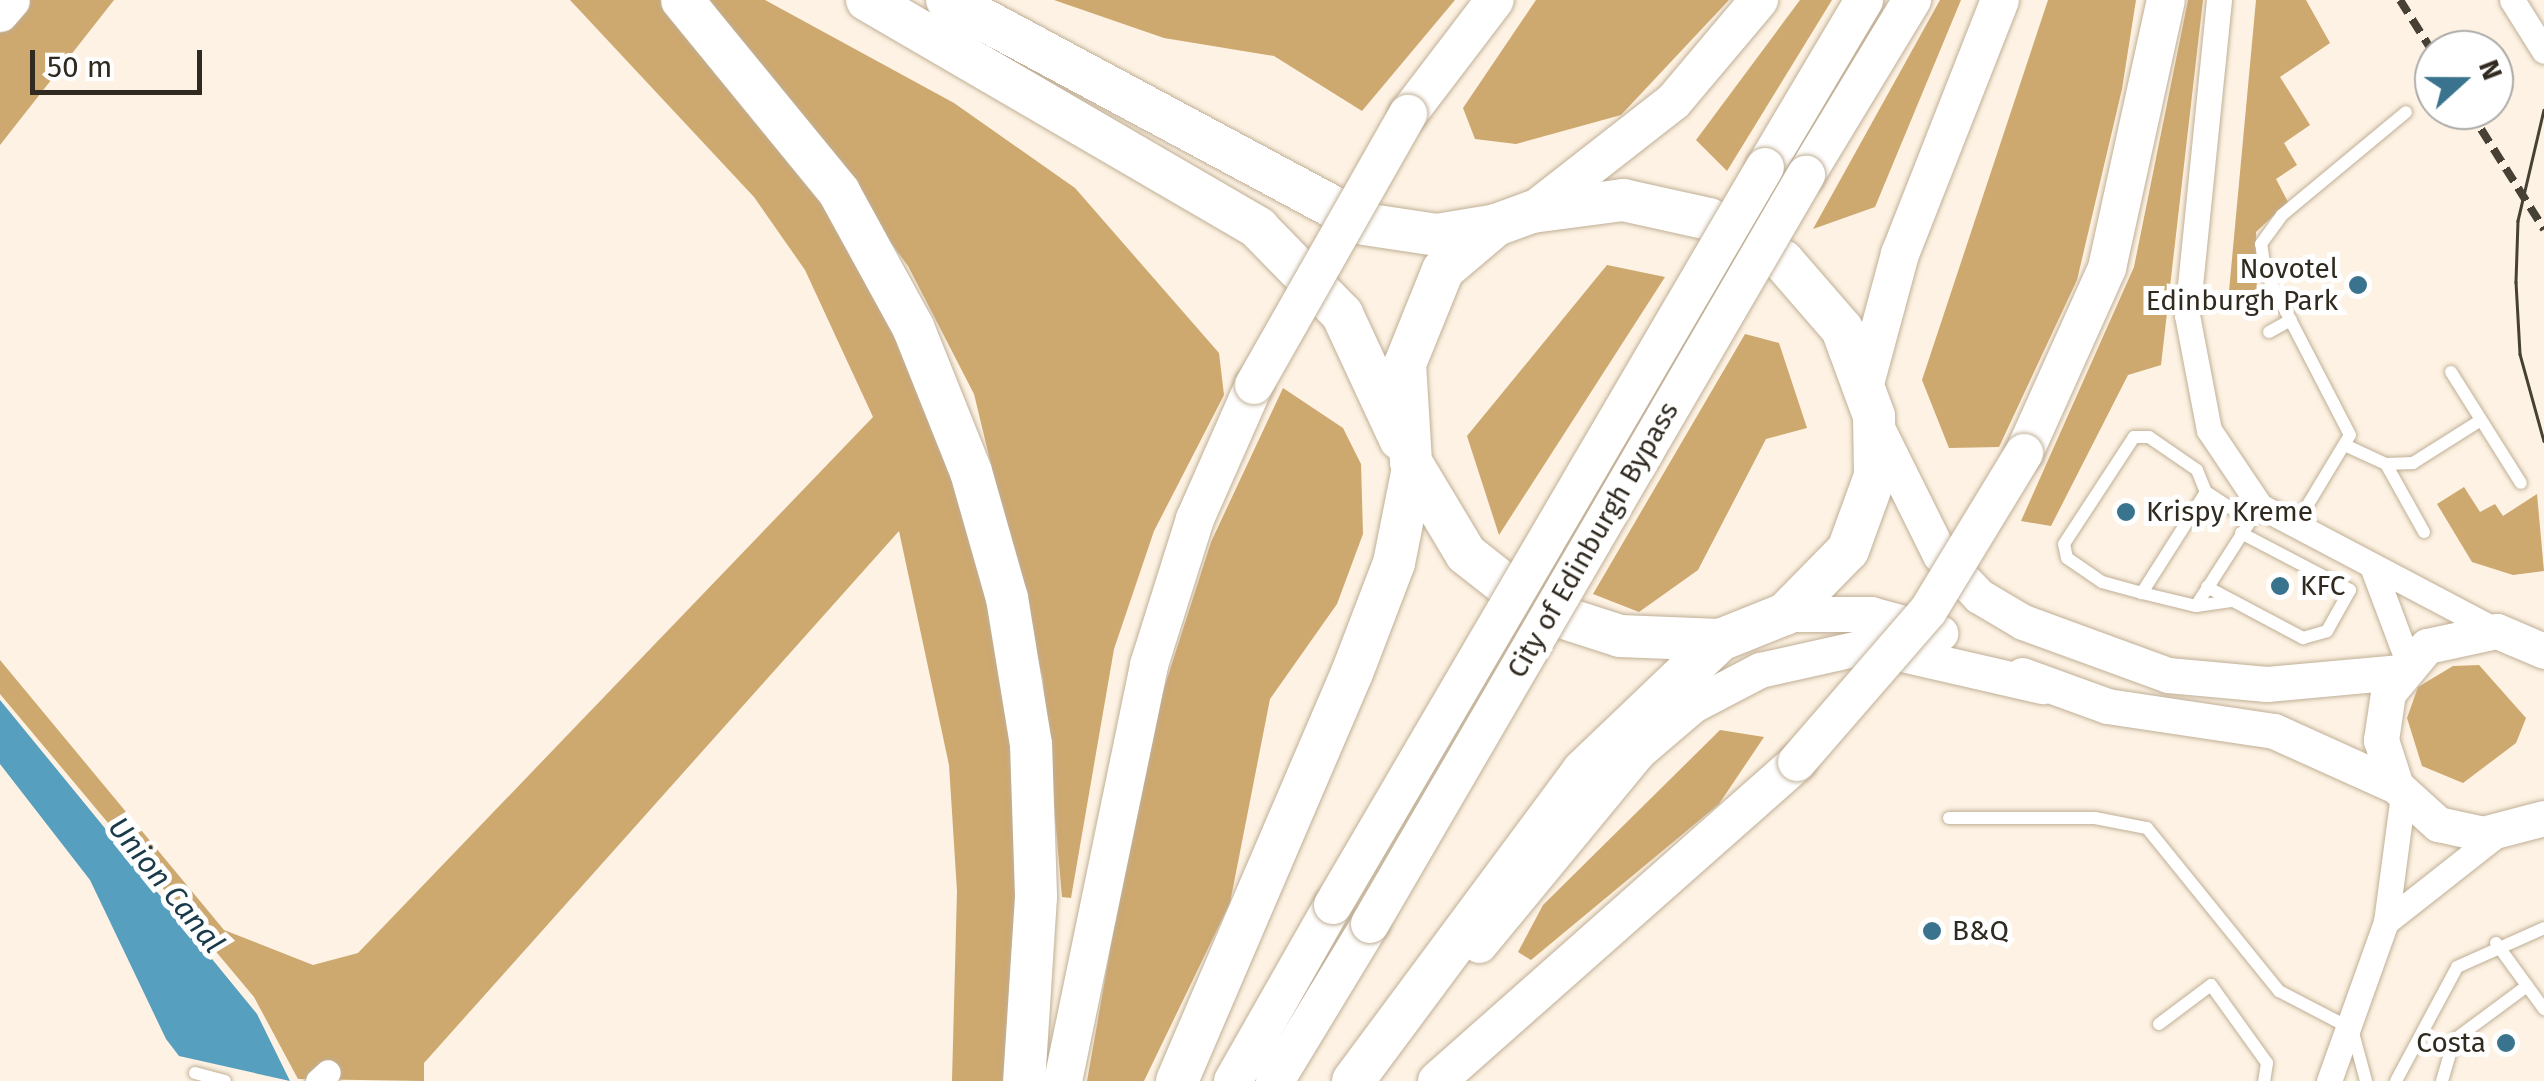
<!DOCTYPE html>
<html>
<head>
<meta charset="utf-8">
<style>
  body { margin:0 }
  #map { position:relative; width:2544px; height:1081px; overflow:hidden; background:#fdf2e3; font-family:"Fira Sans",sans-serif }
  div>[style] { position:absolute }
  .forest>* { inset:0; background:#cda86f }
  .water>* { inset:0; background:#579fbf }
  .roads { filter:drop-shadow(0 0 2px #c0af96) drop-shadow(0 0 2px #c0af96) }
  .lane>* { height:12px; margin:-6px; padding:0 6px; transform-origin:6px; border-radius:6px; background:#fff }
  .street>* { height:25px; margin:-12.5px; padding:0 12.5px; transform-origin:12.5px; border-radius:12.5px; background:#fff }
  .secondary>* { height:35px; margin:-17.5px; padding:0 17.5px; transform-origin:17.5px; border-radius:17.5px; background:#fff }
  .primary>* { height:38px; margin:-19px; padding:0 19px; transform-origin:19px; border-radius:19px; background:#fff }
  .highway>* { height:42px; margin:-21px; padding:0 21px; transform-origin:21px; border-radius:21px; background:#fff }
  .tram>* { height:2.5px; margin:-1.25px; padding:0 1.25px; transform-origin:1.25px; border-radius:1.25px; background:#464035 }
  .rail>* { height:8px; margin-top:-4px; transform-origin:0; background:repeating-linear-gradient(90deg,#464035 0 15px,transparent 0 23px) }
  .bridges { filter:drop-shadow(0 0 2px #c0af96) drop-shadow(0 0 2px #c0af96) }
  .primary-bridge>* { height:38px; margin:-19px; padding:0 19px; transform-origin:19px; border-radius:19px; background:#fff }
  .dots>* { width:28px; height:28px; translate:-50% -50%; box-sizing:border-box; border:5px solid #fff; border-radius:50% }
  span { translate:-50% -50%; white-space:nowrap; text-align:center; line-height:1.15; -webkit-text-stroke:10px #fff; paint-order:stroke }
  .poi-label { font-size:28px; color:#302a20 }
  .right { translate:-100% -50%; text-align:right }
  .left { translate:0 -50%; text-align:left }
  .street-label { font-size:28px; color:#302a20 }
  .water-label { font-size:30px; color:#193a49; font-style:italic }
  .north { position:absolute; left:2414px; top:30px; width:100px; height:100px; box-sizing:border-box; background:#fff; border:2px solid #acaaa6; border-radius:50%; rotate:69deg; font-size:28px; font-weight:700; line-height:40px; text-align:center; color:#302a20 }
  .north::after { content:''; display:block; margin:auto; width:35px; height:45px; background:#3a738d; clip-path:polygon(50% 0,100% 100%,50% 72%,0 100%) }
  .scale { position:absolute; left:30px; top:50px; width:172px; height:45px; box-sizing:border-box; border:5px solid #302a20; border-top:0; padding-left:12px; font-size:30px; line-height:35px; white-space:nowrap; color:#302a20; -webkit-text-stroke:8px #fff; paint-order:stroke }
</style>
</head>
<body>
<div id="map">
  <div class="forest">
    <i style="clip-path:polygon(30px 0,114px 0,0 145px,0 33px)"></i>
    <i style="clip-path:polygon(570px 0,682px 0,839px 192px,1007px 598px,1024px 1081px,952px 1081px,957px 891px,949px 765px,899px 531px,424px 1063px,424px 1081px,298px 1079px,254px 997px,0 694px,0 660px,224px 930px,313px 965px,358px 953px,873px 417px,805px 270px,754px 197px)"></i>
    <i style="clip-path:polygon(710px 0,765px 0,954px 103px,1075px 188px,1219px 353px,1224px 395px,1154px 531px,1114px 649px,1071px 898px,1062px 897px,1043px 680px,974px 394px,908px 266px)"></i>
    <i style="clip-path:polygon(1054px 0,1455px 0,1362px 111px,1274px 56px,1164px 38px)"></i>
    <i style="clip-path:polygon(1536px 0,1729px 0,1621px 115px,1516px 144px,1475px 139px,1463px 108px)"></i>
    <i style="clip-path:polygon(1800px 0,1832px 0,1727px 171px,1696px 140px)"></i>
    <i style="clip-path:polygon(1940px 0,1961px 0,1875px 207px,1813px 229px)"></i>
    <i style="clip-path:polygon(2048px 0,2136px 0,2122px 89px,2077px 280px,1999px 447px,1949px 448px,1922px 380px)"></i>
    <i style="clip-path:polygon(2188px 0,2203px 0,2161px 365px,2128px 375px,2051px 526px,2021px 521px,2134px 267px)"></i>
    <i style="clip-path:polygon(2256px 0,2306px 0,2330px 43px,2280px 77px,2310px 125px,2284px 143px,2297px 165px,2276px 179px,2288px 202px,2256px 232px,2257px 294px,2228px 302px)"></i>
    <i style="clip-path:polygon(1607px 265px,1665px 277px,1499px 535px,1467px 436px)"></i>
    <i style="clip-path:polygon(1745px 334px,1779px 343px,1807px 428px,1766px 439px,1698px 570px,1639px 612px,1593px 594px)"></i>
    <i style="clip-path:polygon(1283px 388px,1343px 428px,1361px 464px,1363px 534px,1337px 604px,1270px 699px,1230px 903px,1144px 1081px,1087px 1081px,1147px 741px,1211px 542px)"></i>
    <i style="clip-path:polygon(2464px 487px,2480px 512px,2495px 504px,2503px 516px,2537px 494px,2544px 571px,2513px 575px,2472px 562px,2437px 504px)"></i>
    <i style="clip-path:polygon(2479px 665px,2526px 718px,2516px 743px,2463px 783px,2422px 766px,2407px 718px,2418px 687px,2453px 666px)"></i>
    <i style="clip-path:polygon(1720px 730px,1764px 737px,1719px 804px,1531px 960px,1518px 952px,1543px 905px)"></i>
  </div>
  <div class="water">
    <i style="clip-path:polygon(0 700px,257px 1014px,290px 1081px,179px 1056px,166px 1039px,90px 880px,0 764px)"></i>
  </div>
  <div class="roads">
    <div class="lane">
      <i style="left:2269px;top:332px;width:25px;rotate:-29deg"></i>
      <i style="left:2451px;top:372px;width:131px;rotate:57.8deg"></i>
      <i style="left:2349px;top:447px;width:41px;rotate:24.7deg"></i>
      <i style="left:2386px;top:464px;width:27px;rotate:-2deg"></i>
      <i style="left:2413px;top:463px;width:80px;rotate:-32.3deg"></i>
      <i style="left:2386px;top:464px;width:78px;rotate:60.8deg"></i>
      <i style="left:2249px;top:520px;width:51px;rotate:-146.9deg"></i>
      <i style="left:2206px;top:492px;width:120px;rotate:122.4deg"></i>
      <i style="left:2142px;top:593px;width:56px;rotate:13.5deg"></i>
      <i style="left:2196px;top:606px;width:119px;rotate:-57.4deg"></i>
      <i style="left:2295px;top:526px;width:106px;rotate:-58.9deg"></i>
      <i style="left:2350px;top:435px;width:185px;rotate:-117.4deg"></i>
      <i style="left:2265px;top:271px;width:27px;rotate:-98deg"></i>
      <i style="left:2261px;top:244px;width:36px;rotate:-54deg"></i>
      <i style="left:2282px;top:215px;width:161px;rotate:-39.7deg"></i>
      <i style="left:2207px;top:587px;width:109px;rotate:28deg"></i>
      <i style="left:2303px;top:638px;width:25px;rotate:-16deg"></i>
      <i style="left:2327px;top:631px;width:47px;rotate:-60.7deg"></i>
      <i style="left:2350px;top:590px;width:123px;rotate:-152.4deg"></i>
      <i style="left:2142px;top:593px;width:41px;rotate:-164.6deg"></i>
      <i style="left:2102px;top:582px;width:42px;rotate:-145.6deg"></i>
      <i style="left:2067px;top:558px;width:14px;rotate:-102deg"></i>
      <i style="left:2064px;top:544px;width:128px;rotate:-56.8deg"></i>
      <i style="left:2134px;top:437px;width:15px"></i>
      <i style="left:2149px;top:437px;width:58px;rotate:34.5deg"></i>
      <i style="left:2197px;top:470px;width:24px;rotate:68deg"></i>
      <i style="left:2196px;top:606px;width:37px;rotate:-8deg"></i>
      <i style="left:1949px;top:818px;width:146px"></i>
      <i style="left:2095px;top:818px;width:53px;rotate:10.9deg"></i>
      <i style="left:2147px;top:828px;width:210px;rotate:51deg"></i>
      <i style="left:2279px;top:991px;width:82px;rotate:27.5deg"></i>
      <i style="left:2352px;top:1029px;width:54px;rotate:74.9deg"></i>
      <i style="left:2496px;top:943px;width:82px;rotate:54deg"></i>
      <i style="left:2159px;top:1024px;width:65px;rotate:-36.9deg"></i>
      <i style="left:2211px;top:985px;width:96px;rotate:54.3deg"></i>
      <i style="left:2267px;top:1063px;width:18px;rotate:99deg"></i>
      <i style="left:195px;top:1073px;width:31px;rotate:15deg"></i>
      <i style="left:2396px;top:1081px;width:129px;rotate:-61.8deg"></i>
      <i style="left:2457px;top:967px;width:95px;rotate:-24.1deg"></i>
      <i style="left:2442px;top:1081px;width:43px;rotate:-73.7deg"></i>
      <i style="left:2454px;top:1040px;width:91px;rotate:-36.5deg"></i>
    </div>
    <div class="street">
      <i style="left:2219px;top:0;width:317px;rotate:95.8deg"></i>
      <i style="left:2187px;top:315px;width:117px;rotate:79.2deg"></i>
      <i style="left:2209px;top:430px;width:92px;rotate:56.1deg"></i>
      <i style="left:2260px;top:506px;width:268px;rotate:27.8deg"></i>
      <i style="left:2512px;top:0;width:60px;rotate:57.9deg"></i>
      <i style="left:2372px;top:566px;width:103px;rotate:69.4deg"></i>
      <i style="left:2386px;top:922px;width:144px;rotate:-38.2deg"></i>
      <i style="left:318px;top:1081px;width:13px;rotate:-42deg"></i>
      <i style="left:2329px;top:1081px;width:169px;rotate:-70.3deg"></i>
      <i style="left:2386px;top:922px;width:128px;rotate:-82.4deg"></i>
    </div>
    <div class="secondary">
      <i style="left:0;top:14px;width:18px;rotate:-49deg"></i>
      <i style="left:1879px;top:432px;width:137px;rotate:63.6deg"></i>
      <i style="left:1940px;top:555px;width:57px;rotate:46.4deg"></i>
      <i style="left:1979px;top:596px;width:51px;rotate:30.6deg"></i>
      <i style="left:2023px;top:622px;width:154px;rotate:20.1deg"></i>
      <i style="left:2168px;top:675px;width:99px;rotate:5.2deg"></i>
      <i style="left:2267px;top:684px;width:134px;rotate:-5.2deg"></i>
      <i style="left:1785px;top:614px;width:86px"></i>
      <i style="left:1871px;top:614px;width:72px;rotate:15.4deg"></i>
      <i style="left:2544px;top:651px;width:51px;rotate:-156.9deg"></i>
      <i style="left:2497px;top:631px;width:72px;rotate:167.9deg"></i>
      <i style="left:2427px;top:646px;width:61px;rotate:129.7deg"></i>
      <i style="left:2388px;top:693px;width:48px;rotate:98.5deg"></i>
      <i style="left:2381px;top:740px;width:48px;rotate:71.9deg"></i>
      <i style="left:2396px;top:786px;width:57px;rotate:42.1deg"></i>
      <i style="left:2438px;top:824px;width:46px;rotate:12.5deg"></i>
      <i style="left:2483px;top:834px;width:63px;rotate:-14.7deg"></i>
      <i style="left:2022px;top:675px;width:90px;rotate:20deg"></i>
      <i style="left:2107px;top:706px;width:169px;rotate:8.5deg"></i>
      <i style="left:2274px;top:731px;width:134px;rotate:24.3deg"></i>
      <i style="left:1479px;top:945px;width:250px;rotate:-50.5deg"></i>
      <i style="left:1638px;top:752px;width:72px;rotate:-40.5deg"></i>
      <i style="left:1693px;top:705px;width:76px;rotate:-27.6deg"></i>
      <i style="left:1760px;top:670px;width:110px;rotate:-12.6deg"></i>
      <i style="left:1867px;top:646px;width:180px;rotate:12.9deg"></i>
    </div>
    <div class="primary">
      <i style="left:1408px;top:114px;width:143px;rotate:-52.7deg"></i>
      <i style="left:1765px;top:167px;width:194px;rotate:-59.3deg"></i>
      <i style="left:1806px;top:175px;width:205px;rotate:-58.8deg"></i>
      <i style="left:1532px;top:212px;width:180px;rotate:-38deg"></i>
      <i style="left:1674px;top:101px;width:132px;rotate:-49.9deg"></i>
      <i style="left:1866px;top:380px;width:131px;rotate:-74.9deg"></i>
      <i style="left:1900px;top:254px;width:273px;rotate:-68.5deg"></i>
      <i style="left:2024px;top:453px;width:203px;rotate:-65.8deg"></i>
      <i style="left:2107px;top:268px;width:274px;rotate:-77.6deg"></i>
      <i style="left:1063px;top:1081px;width:425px;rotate:-78.3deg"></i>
      <i style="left:1149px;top:665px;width:153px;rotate:-72.5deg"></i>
      <i style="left:1195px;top:519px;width:146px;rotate:-66.2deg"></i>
      <i style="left:1233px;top:1081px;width:202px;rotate:-60.4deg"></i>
      <i style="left:1275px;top:1081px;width:184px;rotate:-58.8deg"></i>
      <i style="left:1437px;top:1081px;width:481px;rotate:-41.5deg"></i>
    </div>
    <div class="highway">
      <i style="left:682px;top:0;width:248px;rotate:50.7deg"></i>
      <i style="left:839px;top:192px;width:154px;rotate:61.3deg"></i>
      <i style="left:913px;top:327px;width:156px;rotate:68.2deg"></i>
      <i style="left:971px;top:472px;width:131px;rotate:74.1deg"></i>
      <i style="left:1007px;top:598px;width:148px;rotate:80.7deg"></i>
      <i style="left:1031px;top:744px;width:153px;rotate:88.1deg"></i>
      <i style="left:1036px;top:897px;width:184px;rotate:93.7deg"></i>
      <i style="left:867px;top:0;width:453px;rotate:30.2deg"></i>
      <i style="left:1258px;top:228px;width:120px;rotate:45.7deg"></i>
      <i style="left:1342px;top:314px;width:138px;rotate:65.1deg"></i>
      <i style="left:947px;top:0;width:473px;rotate:28.2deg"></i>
      <i style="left:1364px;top:224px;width:74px;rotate:8.6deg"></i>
      <i style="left:1437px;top:235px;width:55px;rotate:-9.5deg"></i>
      <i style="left:1623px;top:200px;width:88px;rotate:12.5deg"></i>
      <i style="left:1709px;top:219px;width:85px;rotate:29.6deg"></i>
      <i style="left:1783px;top:261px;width:90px;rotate:49.1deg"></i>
      <i style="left:1842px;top:329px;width:93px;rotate:69.8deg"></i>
      <i style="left:1874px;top:416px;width:60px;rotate:89deg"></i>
      <i style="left:1875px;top:476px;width:79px;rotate:110deg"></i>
      <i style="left:1848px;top:550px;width:90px;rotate:134.5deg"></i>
      <i style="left:1785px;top:614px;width:70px;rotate:158.2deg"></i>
      <i style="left:1720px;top:640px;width:100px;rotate:-177.7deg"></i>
      <i style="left:1620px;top:636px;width:88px;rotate:-162.2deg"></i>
      <i style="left:1536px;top:609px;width:89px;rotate:-141.8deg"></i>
      <i style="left:1466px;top:554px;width:107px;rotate:-120.9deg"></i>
      <i style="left:1411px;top:462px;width:98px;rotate:-93.5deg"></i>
      <i style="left:1405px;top:364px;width:101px;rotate:-68deg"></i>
      <i style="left:1443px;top:270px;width:70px;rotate:-40.3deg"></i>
      <i style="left:1496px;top:225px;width:38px;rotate:-20deg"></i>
      <i style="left:1532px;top:212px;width:92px;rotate:-7.5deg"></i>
      <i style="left:1177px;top:1081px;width:444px;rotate:-66.8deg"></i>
      <i style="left:1352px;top:673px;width:118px;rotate:-69.1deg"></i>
      <i style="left:1394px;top:563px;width:97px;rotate:-78.7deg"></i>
      <i style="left:1353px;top:1081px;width:386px;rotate:-53.4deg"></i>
      <i style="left:1583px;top:771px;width:190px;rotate:-43.7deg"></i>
    </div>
  </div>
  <div class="tram">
    <i style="left:2544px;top:110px;width:114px;rotate:103.2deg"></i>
    <i style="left:2518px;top:221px;width:61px;rotate:91.9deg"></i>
    <i style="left:2516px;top:282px;width:72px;rotate:86.8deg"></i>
    <i style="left:2520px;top:354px;width:90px;rotate:74.6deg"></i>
  </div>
  <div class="rail">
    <i style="left:2400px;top:0;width:64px;rotate:57.8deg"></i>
    <i style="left:2469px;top:110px;width:141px;rotate:57.8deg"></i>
  </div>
  <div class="bridges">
    <div class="primary-bridge">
      <i style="left:1254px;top:385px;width:312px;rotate:-60.4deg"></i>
      <i style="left:1797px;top:762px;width:200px;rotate:-49.1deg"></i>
      <i style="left:1928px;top:611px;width:185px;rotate:-58.7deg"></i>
      <i style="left:1333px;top:905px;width:855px;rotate:-59.66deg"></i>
      <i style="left:1370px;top:924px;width:867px;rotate:-59.8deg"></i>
    </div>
  </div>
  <div class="dots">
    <i style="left:2358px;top:285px;background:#3a738d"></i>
    <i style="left:2126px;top:512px;background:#3a738d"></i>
    <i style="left:2280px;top:586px;background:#3a738d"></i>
    <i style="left:1932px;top:931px;background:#3a738d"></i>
    <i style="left:2506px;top:1043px;background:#3a738d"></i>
  </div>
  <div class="poi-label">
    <span class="right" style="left:2338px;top:285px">Novotel<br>Edinburgh Park</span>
    <span class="left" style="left:2146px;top:512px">Krispy Kreme</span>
    <span class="left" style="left:2300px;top:586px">KFC</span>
    <span class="left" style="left:1952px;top:931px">B&amp;Q</span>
    <span class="right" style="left:2486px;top:1043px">Costa</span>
  </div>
  <div class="street-label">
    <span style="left:1593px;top:540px;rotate:-60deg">City of Edinburgh Bypass</span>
  </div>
  <div class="water-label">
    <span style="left:166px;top:885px;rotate:51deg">Union Canal</span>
  </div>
  <div class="north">N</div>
  <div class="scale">50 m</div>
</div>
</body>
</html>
